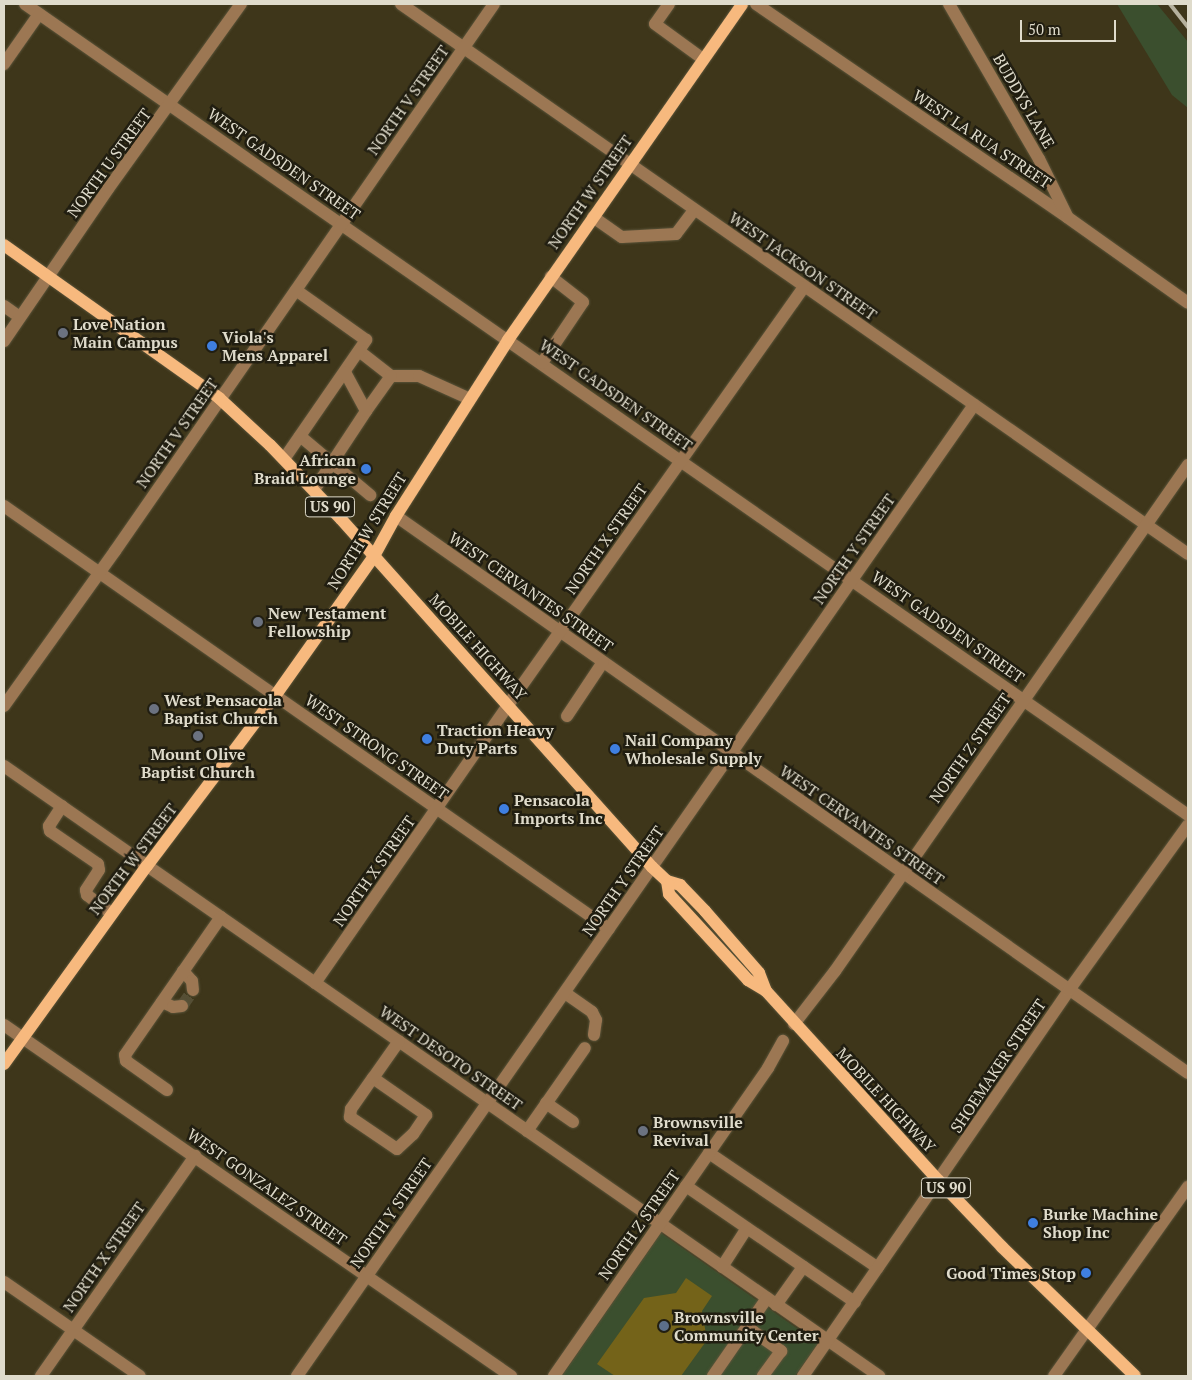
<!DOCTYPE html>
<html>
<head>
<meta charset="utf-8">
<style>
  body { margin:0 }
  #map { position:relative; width:1192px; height:1380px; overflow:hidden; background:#3e361a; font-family:"PT Serif",serif }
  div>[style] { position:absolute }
  .green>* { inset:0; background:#3b4f2e }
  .building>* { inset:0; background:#746319 }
  .minor-tunnel>* { height:12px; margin-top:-6px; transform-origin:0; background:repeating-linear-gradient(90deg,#564f35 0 12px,transparent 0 18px) }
  .roads { filter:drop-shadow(0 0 1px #5b543a) drop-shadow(0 0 1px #5b543a) }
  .minor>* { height:12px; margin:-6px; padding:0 6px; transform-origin:6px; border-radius:6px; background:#9c7753 }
  .major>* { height:12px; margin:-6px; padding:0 6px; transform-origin:6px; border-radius:6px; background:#f7b97e }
  .rail>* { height:4px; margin:-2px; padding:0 2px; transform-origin:2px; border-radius:2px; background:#b6b19d }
  .dots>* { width:14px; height:14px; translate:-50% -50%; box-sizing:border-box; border:2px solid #211e11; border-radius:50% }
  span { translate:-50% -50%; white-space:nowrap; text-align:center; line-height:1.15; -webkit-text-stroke:5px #211e11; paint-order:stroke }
  .shield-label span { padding:1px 4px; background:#211e11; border:1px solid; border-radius:4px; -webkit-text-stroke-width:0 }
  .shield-label { font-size:15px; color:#dfdbcb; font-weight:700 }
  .street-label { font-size:16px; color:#dfdbcb }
  .poi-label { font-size:16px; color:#dfdbcb; font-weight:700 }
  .left { translate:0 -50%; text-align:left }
  .right { translate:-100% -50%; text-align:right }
  .frame { position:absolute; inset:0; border:5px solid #dfdbcb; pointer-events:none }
  .scale { position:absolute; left:1020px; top:20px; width:96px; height:22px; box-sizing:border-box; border:2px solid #dfdbcb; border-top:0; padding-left:6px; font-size:15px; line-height:18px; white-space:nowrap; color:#dfdbcb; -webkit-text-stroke:4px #211e11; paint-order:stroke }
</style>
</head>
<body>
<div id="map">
  <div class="green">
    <i style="clip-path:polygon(1117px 4px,1157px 4px,1188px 42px,1188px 108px,1172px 95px)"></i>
    <i style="clip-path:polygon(661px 1233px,818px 1343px,795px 1376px,562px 1376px)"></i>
  </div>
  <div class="building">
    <i style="clip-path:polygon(686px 1278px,712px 1296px,702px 1311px,707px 1340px,681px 1376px,615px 1376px,597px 1364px,644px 1298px,676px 1293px)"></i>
  </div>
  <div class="minor-tunnel">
    <i style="left:182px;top:1006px;width:19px;rotate:-55deg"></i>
  </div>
  <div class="roads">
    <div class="minor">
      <i style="left:25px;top:4px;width:1418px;rotate:34.89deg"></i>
      <i style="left:401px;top:4px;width:960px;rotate:34.95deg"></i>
      <i style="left:669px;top:4px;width:24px;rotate:125deg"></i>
      <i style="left:655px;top:24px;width:59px;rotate:36.1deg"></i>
      <i style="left:756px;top:4px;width:377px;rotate:34.4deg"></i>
      <i style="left:1067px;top:217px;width:148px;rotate:35.4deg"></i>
      <i style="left:949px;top:4px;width:179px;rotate:59.9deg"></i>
      <i style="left:1039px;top:159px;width:64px;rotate:63.8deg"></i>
      <i style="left:4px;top:64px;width:61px;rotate:-55deg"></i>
      <i style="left:593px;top:217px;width:35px;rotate:35deg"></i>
      <i style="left:622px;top:237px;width:54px;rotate:-3.2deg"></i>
      <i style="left:676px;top:234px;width:30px;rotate:-53deg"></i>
      <i style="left:4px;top:306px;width:19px;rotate:35deg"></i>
      <i style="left:4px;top:341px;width:184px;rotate:-55.6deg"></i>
      <i style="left:108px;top:189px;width:228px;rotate:-54.3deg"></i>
      <i style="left:359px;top:351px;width:41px;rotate:38deg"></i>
      <i style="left:391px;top:376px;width:28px"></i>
      <i style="left:419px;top:376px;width:56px;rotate:24.3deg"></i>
      <i style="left:542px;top:363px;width:73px;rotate:-56.1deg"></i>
      <i style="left:583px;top:302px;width:41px;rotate:-142deg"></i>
      <i style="left:366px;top:411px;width:43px;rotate:-54.5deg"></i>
      <i style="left:300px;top:436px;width:92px;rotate:40.1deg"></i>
      <i style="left:284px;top:459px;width:145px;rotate:-55.4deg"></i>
      <i style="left:366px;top:340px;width:86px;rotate:-144.5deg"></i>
      <i style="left:314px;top:490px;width:95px;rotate:-56.6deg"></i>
      <i style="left:366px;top:411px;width:44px;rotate:-118.3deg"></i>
      <i style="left:4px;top:506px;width:738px;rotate:34.96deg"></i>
      <i style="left:396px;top:516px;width:968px;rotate:35.12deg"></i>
      <i style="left:4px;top:706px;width:191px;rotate:-54.4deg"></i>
      <i style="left:115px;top:551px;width:665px;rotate:-55.28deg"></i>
      <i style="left:567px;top:716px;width:65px;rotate:-56.3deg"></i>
      <i style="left:4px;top:766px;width:1067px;rotate:34.88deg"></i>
      <i style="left:62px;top:806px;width:24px;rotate:123deg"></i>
      <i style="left:49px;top:826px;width:5px;rotate:79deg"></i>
      <i style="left:50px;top:831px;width:58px;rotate:34.5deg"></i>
      <i style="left:98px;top:864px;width:6px;rotate:81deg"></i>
      <i style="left:99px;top:870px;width:24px;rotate:123deg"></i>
      <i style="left:86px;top:890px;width:5px;rotate:79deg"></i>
      <i style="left:87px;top:895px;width:31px;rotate:37deg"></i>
      <i style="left:183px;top:971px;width:13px;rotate:48deg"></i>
      <i style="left:192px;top:981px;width:9px;rotate:84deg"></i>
      <i style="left:315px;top:983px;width:338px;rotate:-55.2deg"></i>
      <i style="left:508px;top:705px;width:512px;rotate:-54.7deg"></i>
      <i style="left:565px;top:993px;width:33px;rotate:35deg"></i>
      <i style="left:592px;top:1012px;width:9px;rotate:63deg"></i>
      <i style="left:596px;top:1020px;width:15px;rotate:98deg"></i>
      <i style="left:162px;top:1002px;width:12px;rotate:24deg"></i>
      <i style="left:173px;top:1007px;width:9px;rotate:-6deg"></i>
      <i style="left:794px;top:1024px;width:67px;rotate:-52.3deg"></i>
      <i style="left:835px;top:971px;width:617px;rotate:-55.1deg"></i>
      <i style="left:4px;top:1025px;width:617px;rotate:34.7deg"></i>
      <i style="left:373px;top:1078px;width:65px;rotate:34.9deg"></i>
      <i style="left:426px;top:1115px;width:23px;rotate:124deg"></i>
      <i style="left:413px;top:1134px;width:22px;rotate:137deg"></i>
      <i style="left:397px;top:1149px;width:57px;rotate:-145.8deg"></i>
      <i style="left:350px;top:1117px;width:8px;rotate:-83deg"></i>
      <i style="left:351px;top:1109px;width:38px;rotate:-55deg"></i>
      <i style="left:373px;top:1078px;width:45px;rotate:-54.9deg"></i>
      <i style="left:167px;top:1090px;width:50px;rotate:-144.7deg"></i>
      <i style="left:126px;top:1061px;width:6px;rotate:-99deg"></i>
      <i style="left:125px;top:1055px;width:168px;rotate:-55.2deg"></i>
      <i style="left:546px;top:1103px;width:33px;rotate:35deg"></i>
      <i style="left:527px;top:1131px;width:101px;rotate:-55.1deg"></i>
      <i style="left:709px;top:1153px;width:204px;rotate:34.2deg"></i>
      <i style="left:686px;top:1186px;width:205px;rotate:34.5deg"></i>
      <i style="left:722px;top:1267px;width:46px;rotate:-57.3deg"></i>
      <i style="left:4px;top:1282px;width:165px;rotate:34.7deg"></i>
      <i style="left:776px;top:1305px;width:47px;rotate:-54.6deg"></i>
      <i style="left:747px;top:1327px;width:42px;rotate:35.2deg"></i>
      <i style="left:781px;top:1351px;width:31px;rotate:126deg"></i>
      <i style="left:41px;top:1376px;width:269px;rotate:-55deg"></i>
      <i style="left:297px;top:1376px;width:1184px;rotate:-55.12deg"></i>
      <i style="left:554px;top:1376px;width:375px;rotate:-55.2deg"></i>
      <i style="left:768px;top:1068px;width:31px;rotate:-61deg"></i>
      <i style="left:713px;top:1376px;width:95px;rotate:-55.3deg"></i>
      <i style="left:803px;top:1376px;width:469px;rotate:-55.4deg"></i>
      <i style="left:1069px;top:990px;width:203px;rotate:-54.2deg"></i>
      <i style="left:1054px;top:1376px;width:232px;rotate:-54.7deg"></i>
    </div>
    <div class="major">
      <i style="left:4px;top:245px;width:264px;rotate:35.4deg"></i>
      <i style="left:219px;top:398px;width:69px;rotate:42.7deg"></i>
      <i style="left:270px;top:445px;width:103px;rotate:46.2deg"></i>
      <i style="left:341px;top:519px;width:467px;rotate:48.2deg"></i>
      <i style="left:652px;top:867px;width:21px;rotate:43deg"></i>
      <i style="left:667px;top:881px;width:14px;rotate:17deg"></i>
      <i style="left:680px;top:885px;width:36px;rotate:46deg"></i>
      <i style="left:705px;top:911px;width:82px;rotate:48.9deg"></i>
      <i style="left:759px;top:973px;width:19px;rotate:69deg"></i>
      <i style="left:667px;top:881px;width:13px;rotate:81deg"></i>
      <i style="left:669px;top:894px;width:117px;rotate:47.4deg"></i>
      <i style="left:748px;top:980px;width:21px;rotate:31deg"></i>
      <i style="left:766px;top:991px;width:257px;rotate:47.7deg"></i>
      <i style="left:939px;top:1181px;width:91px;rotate:46.3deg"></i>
      <i style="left:1002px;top:1247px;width:185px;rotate:44.1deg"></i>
      <i style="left:4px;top:1064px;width:244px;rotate:-54.2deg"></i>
      <i style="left:147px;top:866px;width:213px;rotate:-53deg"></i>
      <i style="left:275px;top:696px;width:171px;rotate:-54.7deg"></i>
      <i style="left:374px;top:556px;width:46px;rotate:-61.2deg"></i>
      <i style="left:396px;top:516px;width:209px;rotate:-57.5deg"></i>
      <i style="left:508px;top:340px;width:409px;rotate:-55.1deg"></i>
    </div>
  </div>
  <div class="rail">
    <i style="left:1170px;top:4px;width:29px;rotate:52deg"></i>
  </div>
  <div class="dots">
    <i style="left:63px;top:333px;background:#6b7280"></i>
    <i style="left:212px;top:346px;background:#3f7fe0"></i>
    <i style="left:366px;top:469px;background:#3f7fe0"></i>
    <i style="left:258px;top:622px;background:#6b7280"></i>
    <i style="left:154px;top:709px;background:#6b7280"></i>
    <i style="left:198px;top:736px;background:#6b7280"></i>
    <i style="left:427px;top:739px;background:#3f7fe0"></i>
    <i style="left:615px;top:749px;background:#3f7fe0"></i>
    <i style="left:504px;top:809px;background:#3f7fe0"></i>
    <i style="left:643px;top:1131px;background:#6b7280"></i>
    <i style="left:1033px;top:1223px;background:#3f7fe0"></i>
    <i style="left:1086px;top:1273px;background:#3f7fe0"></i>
    <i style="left:664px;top:1326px;background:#5c6f8a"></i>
  </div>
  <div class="shield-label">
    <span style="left:330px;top:507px">US 90</span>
    <span style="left:946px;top:1188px">US 90</span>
  </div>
  <div class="street-label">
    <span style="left:408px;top:100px;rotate:-55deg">NORTH V STREET</span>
    <span style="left:1024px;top:101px;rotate:60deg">BUDDYS LANE</span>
    <span style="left:982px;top:139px;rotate:34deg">WEST LA RUA STREET</span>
    <span style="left:109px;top:163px;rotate:-54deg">NORTH U STREET</span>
    <span style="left:284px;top:164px;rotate:35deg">WEST GADSDEN STREET</span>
    <span style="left:590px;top:192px;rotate:-55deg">NORTH W STREET</span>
    <span style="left:803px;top:266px;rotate:35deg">WEST JACKSON STREET</span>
    <span style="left:616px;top:395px;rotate:35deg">WEST GADSDEN STREET</span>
    <span style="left:177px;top:433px;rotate:-55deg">NORTH V STREET</span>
    <span style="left:367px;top:531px;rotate:-58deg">NORTH W STREET</span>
    <span style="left:606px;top:539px;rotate:-55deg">NORTH X STREET</span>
    <span style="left:854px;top:549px;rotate:-55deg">NORTH Y STREET</span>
    <span style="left:531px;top:592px;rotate:35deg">WEST CERVANTES STREET</span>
    <span style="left:948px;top:627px;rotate:35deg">WEST GADSDEN STREET</span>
    <span style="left:478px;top:647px;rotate:48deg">MOBILE HIGHWAY</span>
    <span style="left:377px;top:747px;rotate:35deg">WEST STRONG STREET</span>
    <span style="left:970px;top:748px;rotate:-55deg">NORTH Z STREET</span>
    <span style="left:862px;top:825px;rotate:35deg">WEST CERVANTES STREET</span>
    <span style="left:133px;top:859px;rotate:-53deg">NORTH W STREET</span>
    <span style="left:374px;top:871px;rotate:-55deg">NORTH X STREET</span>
    <span style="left:623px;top:881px;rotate:-55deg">NORTH Y STREET</span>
    <span style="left:451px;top:1058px;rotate:35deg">WEST DESOTO STREET</span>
    <span style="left:998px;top:1066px;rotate:-56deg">SHOEMAKER STREET</span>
    <span style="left:886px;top:1100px;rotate:47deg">MOBILE HIGHWAY</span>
    <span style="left:267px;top:1187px;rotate:35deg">WEST GONZALEZ STREET</span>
    <span style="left:391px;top:1213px;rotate:-55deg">NORTH Y STREET</span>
    <span style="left:639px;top:1225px;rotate:-55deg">NORTH Z STREET</span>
    <span style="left:104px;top:1257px;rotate:-55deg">NORTH X STREET</span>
  </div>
  <div class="poi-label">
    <span class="left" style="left:73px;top:333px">Love Nation<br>Main Campus</span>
    <span class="left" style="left:222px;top:346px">Viola's<br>Mens Apparel</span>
    <span class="right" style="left:356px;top:469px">African<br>Braid Lounge</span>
    <span class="left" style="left:268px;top:622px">New Testament<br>Fellowship</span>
    <span class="left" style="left:164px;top:709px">West Pensacola<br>Baptist Church</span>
    <span class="left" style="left:437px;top:739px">Traction Heavy<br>Duty Parts</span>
    <span class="left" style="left:625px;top:749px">Nail Company<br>Wholesale Supply</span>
    <span style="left:198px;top:763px">Mount Olive<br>Baptist Church</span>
    <span class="left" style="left:514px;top:809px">Pensacola<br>Imports Inc</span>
    <span class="left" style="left:653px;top:1131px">Brownsville<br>Revival</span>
    <span class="left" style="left:1043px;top:1223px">Burke Machine<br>Shop Inc</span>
    <span class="right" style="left:1076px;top:1273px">Good Times Stop</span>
    <span class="left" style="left:674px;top:1326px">Brownsville<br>Community Center</span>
  </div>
  <div class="frame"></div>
  <div class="scale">50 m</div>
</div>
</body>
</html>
